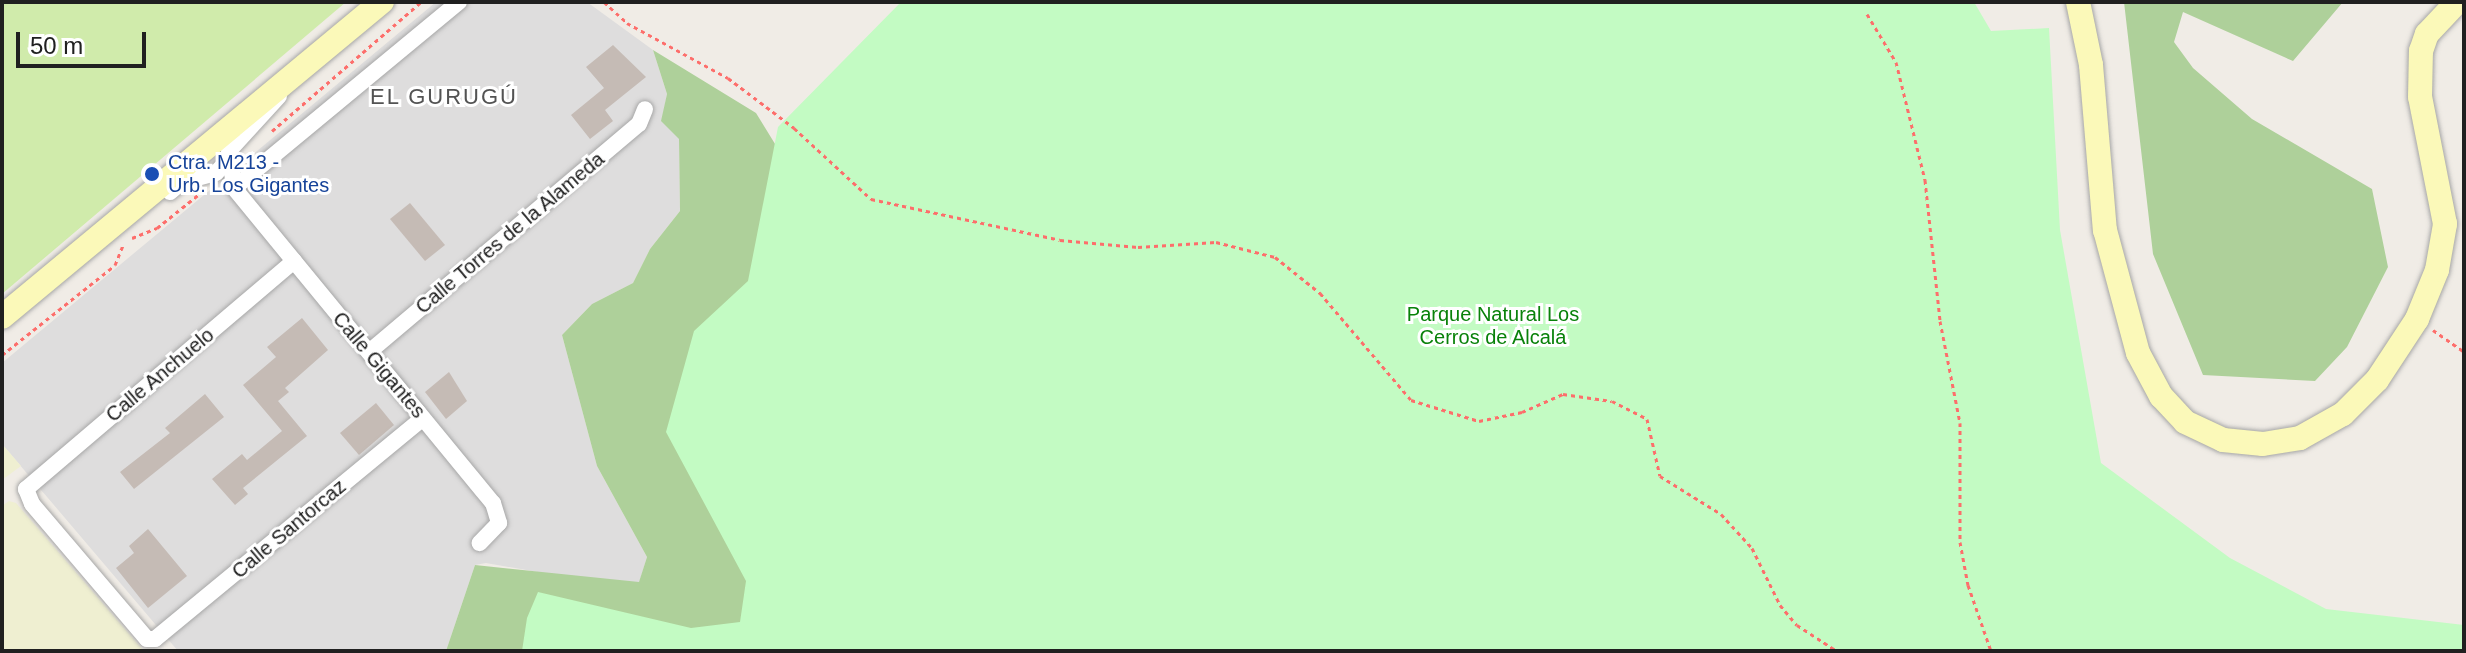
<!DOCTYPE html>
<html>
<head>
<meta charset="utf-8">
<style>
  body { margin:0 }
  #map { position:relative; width:2466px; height:653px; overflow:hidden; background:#f0ece6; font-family:Helvetica,sans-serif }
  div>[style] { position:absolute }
  .residential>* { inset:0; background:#dedddd }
  .farmland>* { inset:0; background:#efefd1 }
  .grass>* { inset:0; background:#d0ebab }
  .forest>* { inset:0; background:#aed09a }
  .park>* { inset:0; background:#c3fbc3 }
  .building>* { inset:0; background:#c5bbb5 }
  .path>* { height:3px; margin-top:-1.5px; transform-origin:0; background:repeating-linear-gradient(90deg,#fd6e6b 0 4px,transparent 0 8px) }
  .roads { filter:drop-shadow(0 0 2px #a7a7a7) drop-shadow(0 0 2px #a7a7a7) }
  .street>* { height:16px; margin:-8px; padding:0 8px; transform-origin:8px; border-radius:8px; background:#fff }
  .secondary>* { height:24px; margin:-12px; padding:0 12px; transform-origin:12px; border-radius:12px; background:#fbf9b9 }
  .dots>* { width:22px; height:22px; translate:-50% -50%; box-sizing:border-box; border:4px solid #fff; border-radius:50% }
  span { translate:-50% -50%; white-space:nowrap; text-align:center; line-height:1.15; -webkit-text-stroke:6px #fff; paint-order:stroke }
  .transit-label { font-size:20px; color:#164399 }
  .left { translate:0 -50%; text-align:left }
  .street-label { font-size:20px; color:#202020 }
  .park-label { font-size:20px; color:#09820a }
  .neighbourhood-label { font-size:22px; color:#535353; letter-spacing:2px }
  .frame { position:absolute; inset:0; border:4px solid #202020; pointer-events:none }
  .scale { position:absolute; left:16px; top:32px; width:130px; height:36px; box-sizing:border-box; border:4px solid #202020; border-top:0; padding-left:10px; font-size:24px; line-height:28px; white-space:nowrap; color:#202020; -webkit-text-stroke:6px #fff; paint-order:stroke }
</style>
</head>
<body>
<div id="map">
  <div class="residential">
    <i style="clip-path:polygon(436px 2px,587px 2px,653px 50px,667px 94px,662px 121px,679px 138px,680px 211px,650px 249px,633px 283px,592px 304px,562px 335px,597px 466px,647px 557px,639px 583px,577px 579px,486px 563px,475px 565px,446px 651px,178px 651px,2px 444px,2px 363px)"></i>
  </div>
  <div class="farmland">
    <i style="clip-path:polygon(2px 444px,21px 466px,2px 480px)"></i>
    <i style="clip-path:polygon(9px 501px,16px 503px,144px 651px,2px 651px,2px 506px)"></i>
  </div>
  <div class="grass">
    <i style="clip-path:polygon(2px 2px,346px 2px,2px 294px)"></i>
  </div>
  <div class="forest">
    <i style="clip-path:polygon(2124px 2px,2343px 2px,2293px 61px,2183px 12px,2174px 42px,2193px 68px,2252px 119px,2372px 189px,2388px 267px,2347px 347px,2315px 381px,2203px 375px,2153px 254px)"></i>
    <i style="clip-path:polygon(653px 50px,756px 113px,815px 209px,989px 651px,446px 651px,475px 565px,639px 582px,647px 557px,597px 466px,562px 335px,592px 304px,633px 283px,650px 249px,680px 211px,679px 139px,661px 121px,667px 94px)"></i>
  </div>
  <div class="park">
    <i style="clip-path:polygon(901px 2px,1974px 2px,1991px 31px,2049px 28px,2060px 230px,2101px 463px,2230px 558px,2326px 609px,2464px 625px,2464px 651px,522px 651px,527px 618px,538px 592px,691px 628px,740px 622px,746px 581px,666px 432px,694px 331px,748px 281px,778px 127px)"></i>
  </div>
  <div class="building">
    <i style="clip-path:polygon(613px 45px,646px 77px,605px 110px,613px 121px,590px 139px,571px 115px,604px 88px,586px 67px)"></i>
    <i style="clip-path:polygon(410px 203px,445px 245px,425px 261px,390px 219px)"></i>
    <i style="clip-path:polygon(302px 318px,328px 350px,285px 388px,289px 392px,278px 401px,307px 436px,243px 488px,248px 494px,235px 505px,212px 479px,242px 454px,247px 460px,282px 431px,243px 385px,276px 357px,267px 347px)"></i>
    <i style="clip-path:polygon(449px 372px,467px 401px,446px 419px,425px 392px)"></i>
    <i style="clip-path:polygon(205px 394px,224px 417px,134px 489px,120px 472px,170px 433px,165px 428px)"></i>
    <i style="clip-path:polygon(376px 403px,394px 425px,359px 455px,340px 433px)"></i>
    <i style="clip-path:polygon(148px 529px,187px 576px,148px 608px,116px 568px,134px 553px,129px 546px)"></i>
  </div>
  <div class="path">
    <i style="left:604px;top:2px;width:31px;rotate:42deg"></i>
    <i style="left:627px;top:23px;width:115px;rotate:28.6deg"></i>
    <i style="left:728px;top:78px;width:83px;rotate:37.1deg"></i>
    <i style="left:794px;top:128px;width:105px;rotate:42.7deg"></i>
    <i style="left:871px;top:199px;width:193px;rotate:12.2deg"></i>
    <i style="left:1060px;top:240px;width:78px;rotate:5.1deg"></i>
    <i style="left:1138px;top:247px;width:78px;rotate:-3.7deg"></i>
    <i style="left:1216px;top:242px;width:61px;rotate:14.3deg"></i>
    <i style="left:1275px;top:257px;width:58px;rotate:38.7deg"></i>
    <i style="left:1320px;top:293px;width:140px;rotate:49.6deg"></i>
    <i style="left:1411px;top:400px;width:71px;rotate:17.2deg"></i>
    <i style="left:1479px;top:421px;width:44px;rotate:-11.8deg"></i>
    <i style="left:1522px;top:412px;width:45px;rotate:-23.7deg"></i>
    <i style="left:1563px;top:394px;width:49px;rotate:8.1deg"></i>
    <i style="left:1612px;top:401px;width:39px;rotate:27deg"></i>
    <i style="left:1647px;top:419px;width:58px;rotate:77.2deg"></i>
    <i style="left:1660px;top:476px;width:72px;rotate:31.9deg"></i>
    <i style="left:1721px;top:514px;width:46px;rotate:47.6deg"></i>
    <i style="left:1752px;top:548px;width:64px;rotate:63.8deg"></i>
    <i style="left:1780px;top:605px;width:26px;rotate:50deg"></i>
    <i style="left:1797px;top:625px;width:48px;rotate:33deg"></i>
    <i style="left:1867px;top:14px;width:56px;rotate:58.9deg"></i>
    <i style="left:1896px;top:62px;width:122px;rotate:76.2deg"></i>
    <i style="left:1925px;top:180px;width:142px;rotate:83.9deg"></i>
    <i style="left:1940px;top:321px;width:104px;rotate:78.9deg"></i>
    <i style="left:1960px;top:423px;width:119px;rotate:90deg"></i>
    <i style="left:1960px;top:542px;width:44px;rotate:79.5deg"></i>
    <i style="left:1968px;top:585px;width:70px;rotate:70.8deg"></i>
    <i style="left:272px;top:131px;width:197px;rotate:-40.9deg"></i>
    <i style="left:132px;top:238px;width:27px;rotate:-22deg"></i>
    <i style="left:157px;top:228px;width:53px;rotate:-38.8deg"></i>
    <i style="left:2433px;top:330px;width:38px;rotate:35deg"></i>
    <i style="left:2px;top:355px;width:144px;rotate:-38.5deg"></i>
    <i style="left:115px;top:265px;width:22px;rotate:-68deg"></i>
  </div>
  <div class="roads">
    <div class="street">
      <i style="left:279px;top:96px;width:74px;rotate:132.3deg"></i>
      <i style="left:229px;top:151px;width:37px;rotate:82deg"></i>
      <i style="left:234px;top:188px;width:408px;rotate:50.6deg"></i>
      <i style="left:493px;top:503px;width:21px;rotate:73deg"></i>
      <i style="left:499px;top:523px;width:28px;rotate:134deg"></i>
      <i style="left:234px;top:188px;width:292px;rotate:-39.6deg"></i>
      <i style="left:170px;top:192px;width:16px;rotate:-40deg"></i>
      <i style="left:182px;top:182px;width:35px;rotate:-15deg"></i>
      <i style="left:216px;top:173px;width:19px;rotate:-47deg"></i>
      <i style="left:294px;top:261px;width:352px;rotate:139.6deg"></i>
      <i style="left:26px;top:489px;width:16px;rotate:68deg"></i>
      <i style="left:32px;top:504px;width:177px;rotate:49.6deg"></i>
      <i style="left:147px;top:639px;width:8px"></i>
      <i style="left:155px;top:639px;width:347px;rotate:-39.5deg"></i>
      <i style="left:369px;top:352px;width:353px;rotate:-40.2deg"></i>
      <i style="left:639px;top:124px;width:16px;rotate:-68deg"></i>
    </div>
    <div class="secondary">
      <i style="left:2078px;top:2px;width:64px;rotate:78.3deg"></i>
      <i style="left:2091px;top:65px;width:166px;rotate:85.2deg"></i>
      <i style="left:2105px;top:230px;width:127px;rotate:75deg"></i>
      <i style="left:2138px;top:353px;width:49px;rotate:61.9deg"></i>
      <i style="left:2161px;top:396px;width:35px;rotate:47deg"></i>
      <i style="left:2185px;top:422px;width:42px;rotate:25.3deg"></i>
      <i style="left:2223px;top:440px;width:40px;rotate:5.7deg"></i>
      <i style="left:2263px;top:444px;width:37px;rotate:-9deg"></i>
      <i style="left:2300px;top:438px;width:49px;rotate:-29.2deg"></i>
      <i style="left:2343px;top:414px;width:48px;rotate:-45deg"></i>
      <i style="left:2377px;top:380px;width:73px;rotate:-56.7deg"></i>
      <i style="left:2417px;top:319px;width:53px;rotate:-67.8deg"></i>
      <i style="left:2437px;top:270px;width:47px;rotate:-80.1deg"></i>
      <i style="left:2445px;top:224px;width:129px;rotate:-101.1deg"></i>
      <i style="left:2420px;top:97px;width:46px;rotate:-88.8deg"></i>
      <i style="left:2421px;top:51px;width:18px;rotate:-71deg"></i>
      <i style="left:2427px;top:34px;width:44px;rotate:-46.8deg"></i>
      <i style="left:2px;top:317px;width:494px;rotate:-39.7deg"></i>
    </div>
  </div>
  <div class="dots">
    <i style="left:152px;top:174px;background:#1a4fb4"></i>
  </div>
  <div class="transit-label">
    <span class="left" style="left:168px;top:174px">Ctra. M213 -<br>Urb. Los Gigantes</span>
  </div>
  <div class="street-label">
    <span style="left:510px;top:233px;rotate:-40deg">Calle Torres de la Alameda</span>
    <span style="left:379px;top:365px;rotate:50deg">Calle Gigantes</span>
    <span style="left:160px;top:375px;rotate:-40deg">Calle Anchuelo</span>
    <span style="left:289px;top:529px;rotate:-40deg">Calle Santorcaz</span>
  </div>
  <div class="park-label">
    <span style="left:1493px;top:326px">Parque Natural Los<br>Cerros de Alcalá</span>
  </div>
  <div class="neighbourhood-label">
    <span style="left:444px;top:97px">EL GURUGÚ</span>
  </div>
  <div class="frame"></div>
  <div class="scale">50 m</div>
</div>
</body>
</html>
